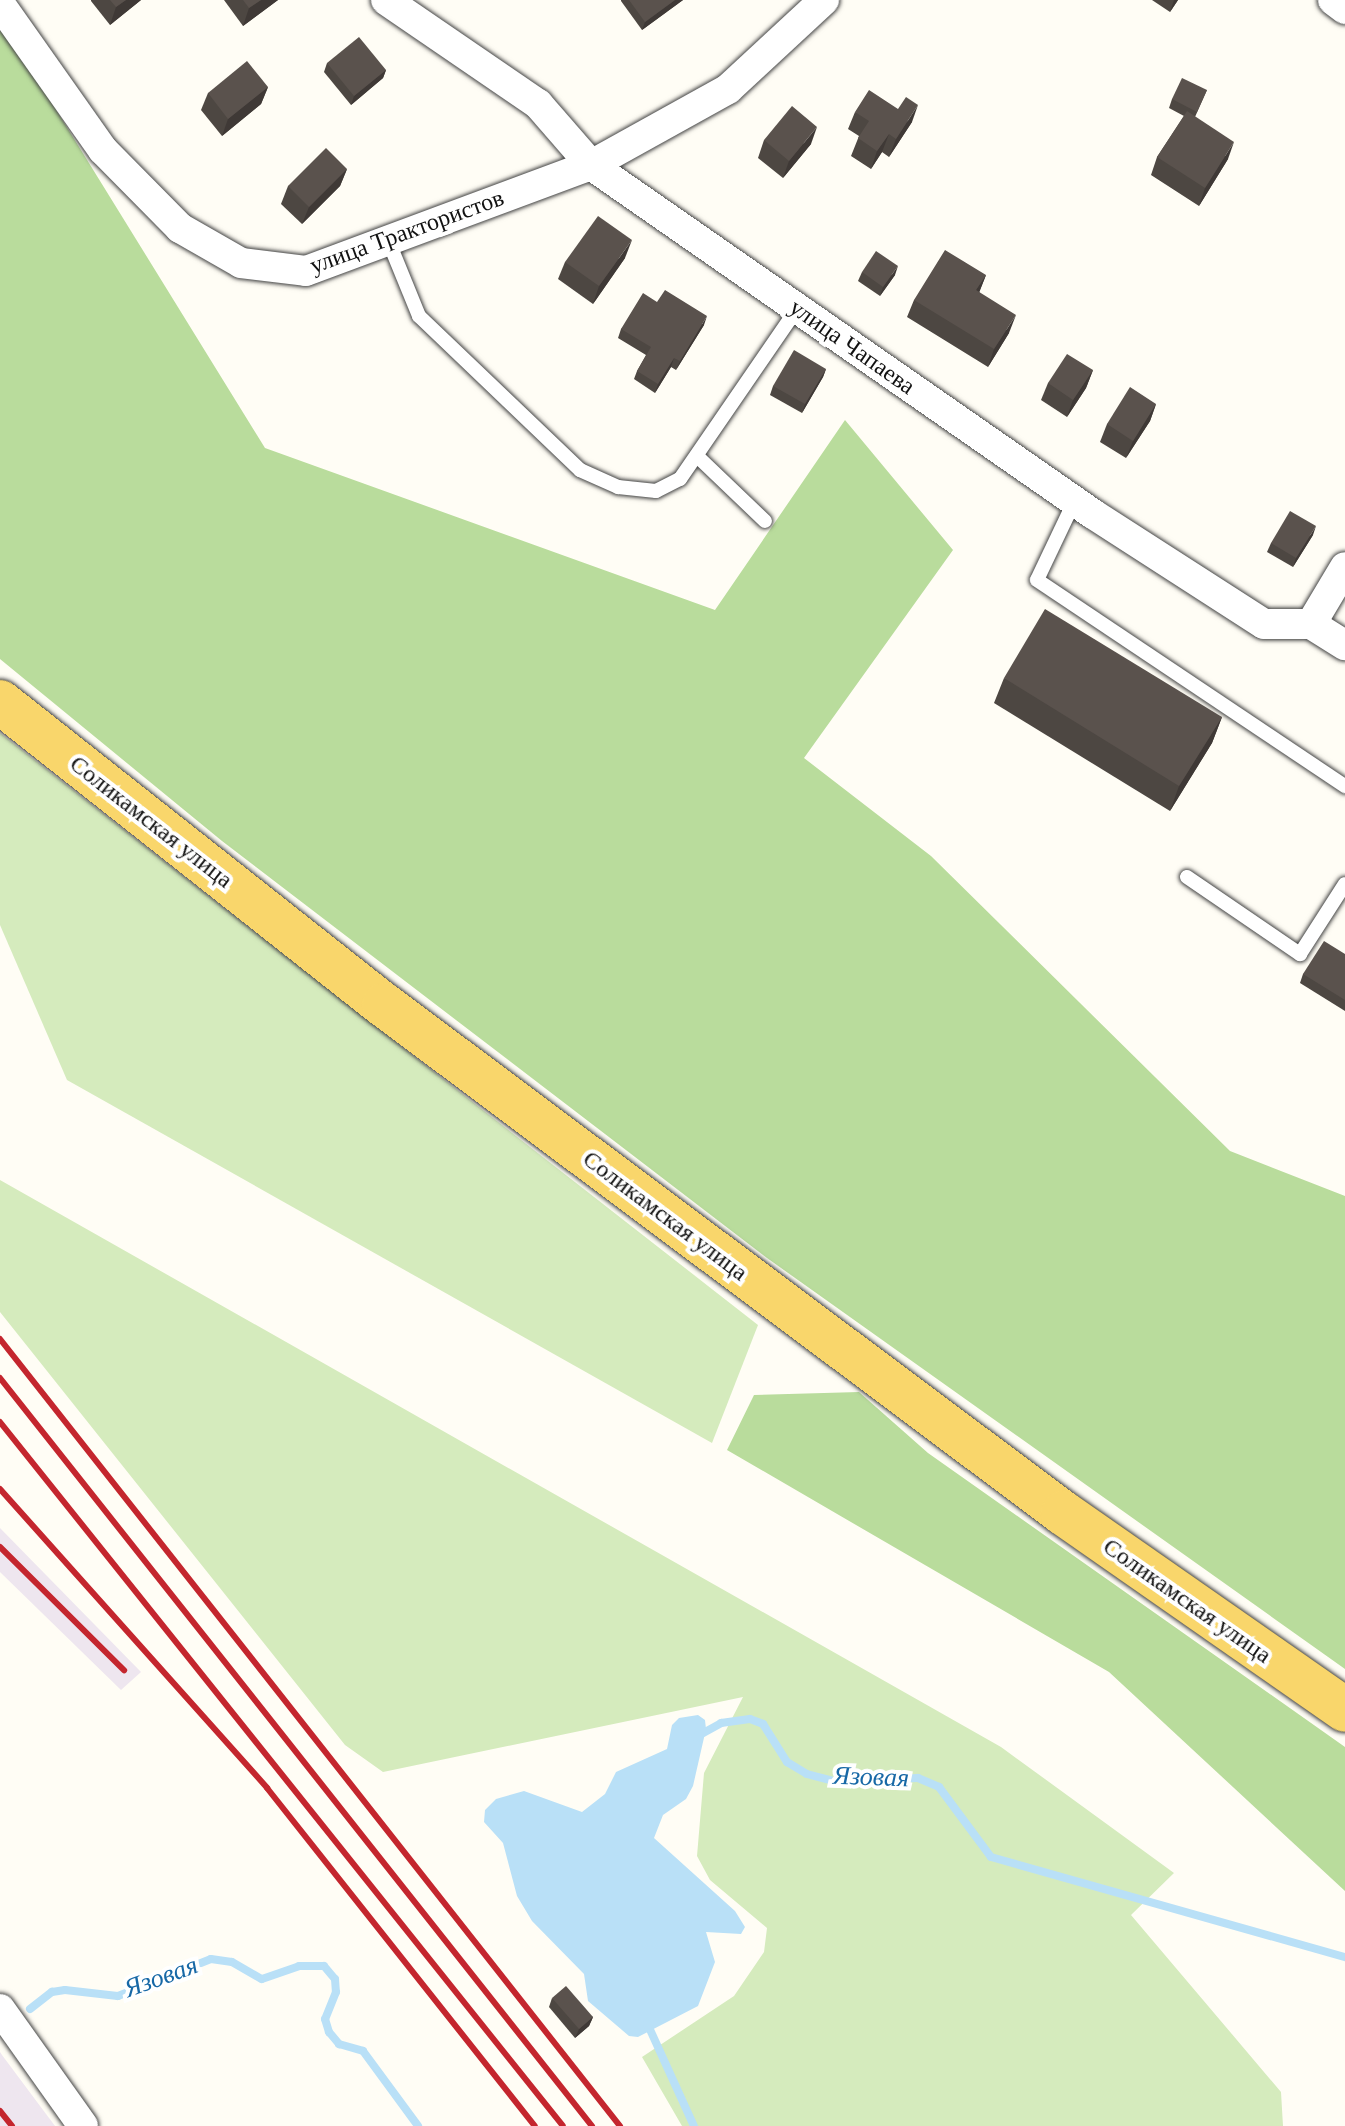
<!DOCTYPE html>
<html>
<head>
<meta charset="utf-8">
<style>
  body { margin:0 }
  #map { position:relative; width:1345px; height:2126px; overflow:hidden; background:#fffdf5; font-family:"Times New Roman",serif }
  div>[style] { position:absolute }
  .industrial>* { inset:0; background:#eee6ef }
  .green>* { inset:0; background:#d5ebbd }
  .forest>* { inset:0; background:#b9dc9c }
  .water>* { inset:0; background:#b9e0f7 }
  .stream>* { height:8px; margin:-4px; padding:0 4px; transform-origin:4px; border-radius:4px; background:#b9e0f7 }
  .roads { filter:drop-shadow(0 0 2px #444) drop-shadow(0 0 2px #444) }
  .service>* { height:14px; margin:-7px; padding:0 7px; transform-origin:7px; border-radius:7px; background:#fff }
  .minor>* { height:30px; margin:-15px; padding:0 15px; transform-origin:15px; border-radius:15px; background:#fff }
  .primary>* { height:44px; margin:-22px; padding:0 22px; transform-origin:22px; border-radius:22px; background:#f9d66b }
  .rail>* { height:6px; margin:-3px; padding:0 3px; transform-origin:3px; border-radius:3px; background:#c4262e }
  .wall>* { inset:0; background:#4d4742 }
  .shaded-wall>* { inset:0; background:#3f3936 }
  .building>* { inset:0; background:#5a524d }
  span { translate:-50% -50%; white-space:nowrap; text-align:center; line-height:1.15; -webkit-text-stroke:8px #fff; paint-order:stroke }
  .street-label { font-size:24px; color:#111 }
  .water-label { font-size:26px; color:#1768a6; font-style:italic }
</style>
</head>
<body>
<div id="map">
  <div class="industrial">
    <i style="clip-path:polygon(0 1528px,141px 1672px,121px 1690px,0 1572px)"></i>
    <i style="clip-path:polygon(0 2052px,2px 2055px,55px 2126px,0 2126px)"></i>
  </div>
  <div class="green">
    <i style="clip-path:polygon(0 733px,758px 1325px,712px 1443px,67px 1080px,0 925px)"></i>
    <i style="clip-path:polygon(0 1180px,1001px 1747px,1174px 1873px,1131px 1915px,1281px 2092px,1283px 2126px,682px 2126px,642px 2057px,734px 1996px,764px 1952px,767px 1928px,710px 1880px,697px 1856px,704px 1773px,743px 1697px,383px 1772px,345px 1745px,0 1312px)"></i>
  </div>
  <div class="forest">
    <i style="clip-path:polygon(0 19px,265px 448px,715px 610px,845px 420px,953px 550px,804px 758px,931px 856px,1230px 1151px,1345px 1196px,1345px 1669px,767px 1258px,222px 841px,0 659px)"></i>
    <i style="clip-path:polygon(859px 1392px,928px 1453px,1345px 1747px,1345px 1891px,1109px 1672px,727px 1450px,754px 1395px)"></i>
  </div>
  <div class="water">
    <i style="clip-path:polygon(698px 1715px,705px 1720px,706px 1729px,693px 1786px,686px 1799px,663px 1815px,654px 1838px,735px 1911px,745px 1927px,741px 1934px,706px 1932px,715px 1962px,698px 2006px,638px 2037px,629px 2036px,588px 2001px,584px 1974px,532px 1921px,517px 1896px,503px 1843px,484px 1822px,485px 1810px,496px 1799px,524px 1791px,582px 1812px,605px 1794px,616px 1772px,667px 1749px,672px 1725px,679px 1718px)"></i>
  </div>
  <div class="stream">
    <i style="left:696px;top:1737px;width:29px;rotate:-29deg"></i>
    <i style="left:721px;top:1723px;width:29px;rotate:-8deg"></i>
    <i style="left:750px;top:1719px;width:14px;rotate:21deg"></i>
    <i style="left:763px;top:1724px;width:45px;rotate:57.7deg"></i>
    <i style="left:787px;top:1762px;width:23px;rotate:31deg"></i>
    <i style="left:807px;top:1774px;width:27px;rotate:15deg"></i>
    <i style="left:833px;top:1781px;width:85px;rotate:-2deg"></i>
    <i style="left:918px;top:1778px;width:23px;rotate:23deg"></i>
    <i style="left:939px;top:1787px;width:87px;rotate:53.4deg"></i>
    <i style="left:991px;top:1857px;width:368px;rotate:15.8deg"></i>
    <i style="left:30px;top:2009px;width:28px;rotate:-38deg"></i>
    <i style="left:52px;top:1992px;width:13px;rotate:-9deg"></i>
    <i style="left:65px;top:1990px;width:53px;rotate:6.5deg"></i>
    <i style="left:118px;top:1996px;width:100px;rotate:-21.7deg"></i>
    <i style="left:211px;top:1959px;width:21px;rotate:8deg"></i>
    <i style="left:232px;top:1962px;width:34px;rotate:30deg"></i>
    <i style="left:262px;top:1979px;width:39px;rotate:-19deg"></i>
    <i style="left:299px;top:1966px;width:25px"></i>
    <i style="left:324px;top:1966px;width:17px;rotate:50deg"></i>
    <i style="left:335px;top:1979px;width:13px;rotate:86deg"></i>
    <i style="left:336px;top:1992px;width:29px;rotate:112deg"></i>
    <i style="left:325px;top:2019px;width:14px;rotate:73deg"></i>
    <i style="left:329px;top:2032px;width:16px;rotate:50deg"></i>
    <i style="left:339px;top:2044px;width:25px;rotate:16deg"></i>
    <i style="left:363px;top:2051px;width:93px;rotate:53.7deg"></i>
    <i style="left:647px;top:2023px;width:113px;rotate:65.5deg"></i>
  </div>
  <div class="roads">
    <div class="service">
      <i style="left:388px;top:240px;width:82px;rotate:67.8deg"></i>
      <i style="left:419px;top:316px;width:223px;rotate:43.7deg"></i>
      <i style="left:580px;top:470px;width:42px;rotate:24.1deg"></i>
      <i style="left:618px;top:487px;width:38px;rotate:6deg"></i>
      <i style="left:656px;top:491px;width:27px;rotate:-27deg"></i>
      <i style="left:680px;top:479px;width:206px;rotate:-55.5deg"></i>
      <i style="left:697px;top:456px;width:94px;rotate:43.7deg"></i>
      <i style="left:1074px;top:502px;width:86px;rotate:115.4deg"></i>
      <i style="left:1037px;top:580px;width:371px;rotate:33.8deg"></i>
      <i style="left:1187px;top:877px;width:137px;rotate:34.3deg"></i>
      <i style="left:1300px;top:954px;width:83px;rotate:-57.3deg"></i>
    </div>
    <div class="minor">
      <i style="left:386px;top:0;width:184px;rotate:34.4deg"></i>
      <i style="left:538px;top:104px;width:81px;rotate:49deg"></i>
      <i style="left:591px;top:165px;width:611px;rotate:34.81deg"></i>
      <i style="left:1093px;top:514px;width:203px;rotate:32.8deg"></i>
      <i style="left:1264px;top:624px;width:47px"></i>
      <i style="left:1311px;top:624px;width:40px;rotate:32deg"></i>
      <i style="left:1333px;top:0;width:15px;rotate:37deg"></i>
      <i style="left:0;top:4px;width:179px;rotate:54.8deg"></i>
      <i style="left:103px;top:150px;width:110px;rotate:45.4deg"></i>
      <i style="left:180px;top:228px;width:70px;rotate:29.8deg"></i>
      <i style="left:241px;top:263px;width:65px;rotate:7deg"></i>
      <i style="left:306px;top:271px;width:304px;rotate:-20.4deg"></i>
      <i style="left:591px;top:165px;width:157px;rotate:-29deg"></i>
      <i style="left:728px;top:89px;width:131px;rotate:-42.8deg"></i>
      <i style="left:1311px;top:624px;width:66px;rotate:-59.2deg"></i>
      <i style="left:0;top:2009px;width:143px;rotate:54.6deg"></i>
    </div>
    <div class="primary">
      <i style="left:0;top:702px;width:489px;rotate:38.3deg"></i>
      <i style="left:384px;top:1005px;width:848px;rotate:36.8deg"></i>
      <i style="left:1063px;top:1513px;width:344px;rotate:34.9deg"></i>
    </div>
  </div>
  <div class="rail">
    <i style="left:0;top:1339px;width:1002px;rotate:51.77deg"></i>
    <i style="left:0;top:1378px;width:954px;rotate:51.64deg"></i>
    <i style="left:0;top:1422px;width:901px;rotate:51.35deg"></i>
    <i style="left:0;top:1489px;width:401px;rotate:48.2deg"></i>
    <i style="left:267px;top:1788px;width:431px;rotate:51.6deg"></i>
    <i style="left:0;top:1547px;width:175px;rotate:44.8deg"></i>
    <i style="left:0;top:2111px;width:19px;rotate:51deg"></i>
  </div>
  <div class="wall">
    <i style="clip-path:polygon(91px 0,141px 0,110px 25px,91px 1px)"></i>
    <i style="clip-path:polygon(224px 0,278px 0,243px 26px)"></i>
    <i style="clip-path:polygon(621px 0,683px 0,642px 30px,621px 1px)"></i>
    <i style="clip-path:polygon(1152px 0,1178px 0,1170px 12px)"></i>
    <i style="clip-path:polygon(327px 63px,386px 70px,383px 78px,351px 105px,324px 72px)"></i>
    <i style="clip-path:polygon(268px 87px,261px 104px,222px 136px,201px 110px,208px 93px)"></i>
    <i style="clip-path:polygon(1207px 90px,1195px 117px,1228px 159px,1199px 206px,1151px 175px,1157px 157px,1184px 116px,1169px 108px,1172px 99px)"></i>
    <i style="clip-path:polygon(855px 112px,912px 122px,889px 157px,882px 152px,871px 169px,851px 156px,859px 136px,848px 129px)"></i>
    <i style="clip-path:polygon(764px 140px,811px 144px,783px 178px,758px 158px)"></i>
    <i style="clip-path:polygon(347px 169px,340px 186px,302px 224px,281px 204px,288px 186px)"></i>
    <i style="clip-path:polygon(625px 258px,593px 304px,558px 279px,565px 262px)"></i>
    <i style="clip-path:polygon(862px 272px,895px 275px,880px 296px,858px 281px)"></i>
    <i style="clip-path:polygon(986px 275px,979px 292px,1009px 333px,988px 367px,907px 317px,914px 300px)"></i>
    <i style="clip-path:polygon(657px 302px,704px 325px,676px 370px,671px 367px,655px 393px,634px 379px,637px 371px,646px 355px,618px 338px,621px 329px)"></i>
    <i style="clip-path:polygon(826px 369px,823px 377px,802px 413px,770px 395px,773px 386px)"></i>
    <i style="clip-path:polygon(1093px 370px,1086px 388px,1067px 417px,1041px 400px,1048px 383px)"></i>
    <i style="clip-path:polygon(1156px 404px,1150px 421px,1126px 458px,1100px 442px,1107px 424px)"></i>
    <i style="clip-path:polygon(1313px 535px,1293px 567px,1267px 552px,1271px 543px)"></i>
    <i style="clip-path:polygon(1004px 678px,1222px 717px,1212px 743px,1170px 811px,994px 703px)"></i>
    <i style="clip-path:polygon(1345px 954px,1345px 1011px,1300px 983px,1303px 974px)"></i>
    <i style="clip-path:polygon(552px 1998px,593px 2017px,589px 2026px,575px 2038px,549px 2007px)"></i>
  </div>
  <div class="shaded-wall">
    <i style="clip-path:polygon(126px 0,141px 0,110px 25px,116px 7px)"></i>
    <i style="clip-path:polygon(261px 0,278px 0,243px 26px,249px 8px)"></i>
    <i style="clip-path:polygon(675px 0,683px 0,642px 30px,645px 22px)"></i>
    <i style="clip-path:polygon(1174px 0,1178px 0,1170px 12px)"></i>
    <i style="clip-path:polygon(386px 70px,383px 78px,351px 105px,354px 96px)"></i>
    <i style="clip-path:polygon(268px 87px,261px 104px,222px 136px,228px 119px)"></i>
    <i style="clip-path:polygon(918px 105px,912px 122px,889px 157px,896px 139px)"></i>
    <i style="clip-path:polygon(817px 127px,811px 144px,783px 178px,789px 161px)"></i>
    <i style="clip-path:polygon(889px 134px,882px 152px,871px 169px,877px 151px)"></i>
    <i style="clip-path:polygon(1234px 142px,1228px 159px,1199px 206px,1205px 188px)"></i>
    <i style="clip-path:polygon(347px 169px,340px 186px,302px 224px,309px 207px)"></i>
    <i style="clip-path:polygon(632px 240px,625px 258px,593px 304px,599px 286px)"></i>
    <i style="clip-path:polygon(898px 266px,895px 275px,880px 296px,883px 287px)"></i>
    <i style="clip-path:polygon(986px 275px,979px 293px,976px 290px)"></i>
    <i style="clip-path:polygon(1016px 315px,1009px 333px,988px 367px,994px 349px)"></i>
    <i style="clip-path:polygon(707px 316px,704px 325px,676px 370px,680px 361px)"></i>
    <i style="clip-path:polygon(674px 358px,671px 367px,655px 393px,658px 384px)"></i>
    <i style="clip-path:polygon(826px 369px,823px 377px,802px 413px,805px 404px)"></i>
    <i style="clip-path:polygon(1093px 370px,1086px 388px,1067px 417px,1073px 400px)"></i>
    <i style="clip-path:polygon(1156px 404px,1150px 421px,1126px 458px,1133px 441px)"></i>
    <i style="clip-path:polygon(1316px 526px,1313px 535px,1293px 567px,1296px 558px)"></i>
    <i style="clip-path:polygon(1222px 717px,1212px 743px,1170px 811px,1179px 786px)"></i>
    <i style="clip-path:polygon(593px 2017px,589px 2026px,575px 2038px,579px 2029px)"></i>
  </div>
  <div class="building">
    <i style="clip-path:polygon(110px 0,126px 0,116px 7px)"></i>
    <i style="clip-path:polygon(243px 0,261px 0,249px 8px)"></i>
    <i style="clip-path:polygon(629px 0,675px 0,645px 22px)"></i>
    <i style="clip-path:polygon(359px 37px,386px 70px,354px 96px,327px 63px)"></i>
    <i style="clip-path:polygon(247px 61px,268px 87px,228px 119px,208px 93px)"></i>
    <i style="clip-path:polygon(1182px 78px,1207px 90px,1197px 112px,1172px 99px)"></i>
    <i style="clip-path:polygon(869px 90px,898px 109px,906px 97px,918px 105px,896px 139px,889px 134px,877px 151px,858px 138px,869px 121px,855px 112px)"></i>
    <i style="clip-path:polygon(792px 106px,817px 127px,789px 161px,764px 140px)"></i>
    <i style="clip-path:polygon(1187px 111px,1234px 142px,1205px 188px,1157px 157px)"></i>
    <i style="clip-path:polygon(326px 148px,347px 169px,309px 207px,288px 186px)"></i>
    <i style="clip-path:polygon(598px 216px,632px 240px,599px 286px,565px 262px)"></i>
    <i style="clip-path:polygon(945px 250px,986px 275px,976px 290px,1016px 315px,994px 349px,914px 300px)"></i>
    <i style="clip-path:polygon(876px 251px,898px 266px,883px 287px,862px 272px)"></i>
    <i style="clip-path:polygon(665px 290px,707px 316px,680px 361px,674px 358px,658px 384px,637px 371px,651px 347px,621px 329px,643px 293px,657px 302px)"></i>
    <i style="clip-path:polygon(794px 350px,826px 369px,805px 404px,773px 386px)"></i>
    <i style="clip-path:polygon(1067px 354px,1093px 370px,1073px 400px,1048px 383px)"></i>
    <i style="clip-path:polygon(1130px 387px,1156px 404px,1133px 441px,1107px 424px)"></i>
    <i style="clip-path:polygon(1290px 511px,1316px 526px,1296px 558px,1271px 543px)"></i>
    <i style="clip-path:polygon(1045px 609px,1222px 717px,1179px 786px,1004px 678px)"></i>
    <i style="clip-path:polygon(1324px 941px,1345px 954px,1345px 1000px,1303px 974px)"></i>
    <i style="clip-path:polygon(566px 1986px,593px 2017px,579px 2029px,552px 1998px)"></i>
  </div>
  <div class="street-label">
    <span style="left:407px;top:232px;rotate:-20deg">улица Трактористов</span>
    <span style="left:852px;top:347px;rotate:35deg">улица Чапаева</span>
    <span style="left:151px;top:822px;rotate:38deg">Соликамская улица</span>
    <span style="left:665px;top:1216px;rotate:37deg">Соликамская улица</span>
    <span style="left:1187px;top:1601px;rotate:35deg">Соликамская улица</span>
  </div>
  <div class="water-label">
    <span style="left:871px;top:1777px;rotate:2deg">Язовая</span>
    <span style="left:161px;top:1977px;rotate:-20deg">Язовая</span>
  </div>
</div>
</body>
</html>
